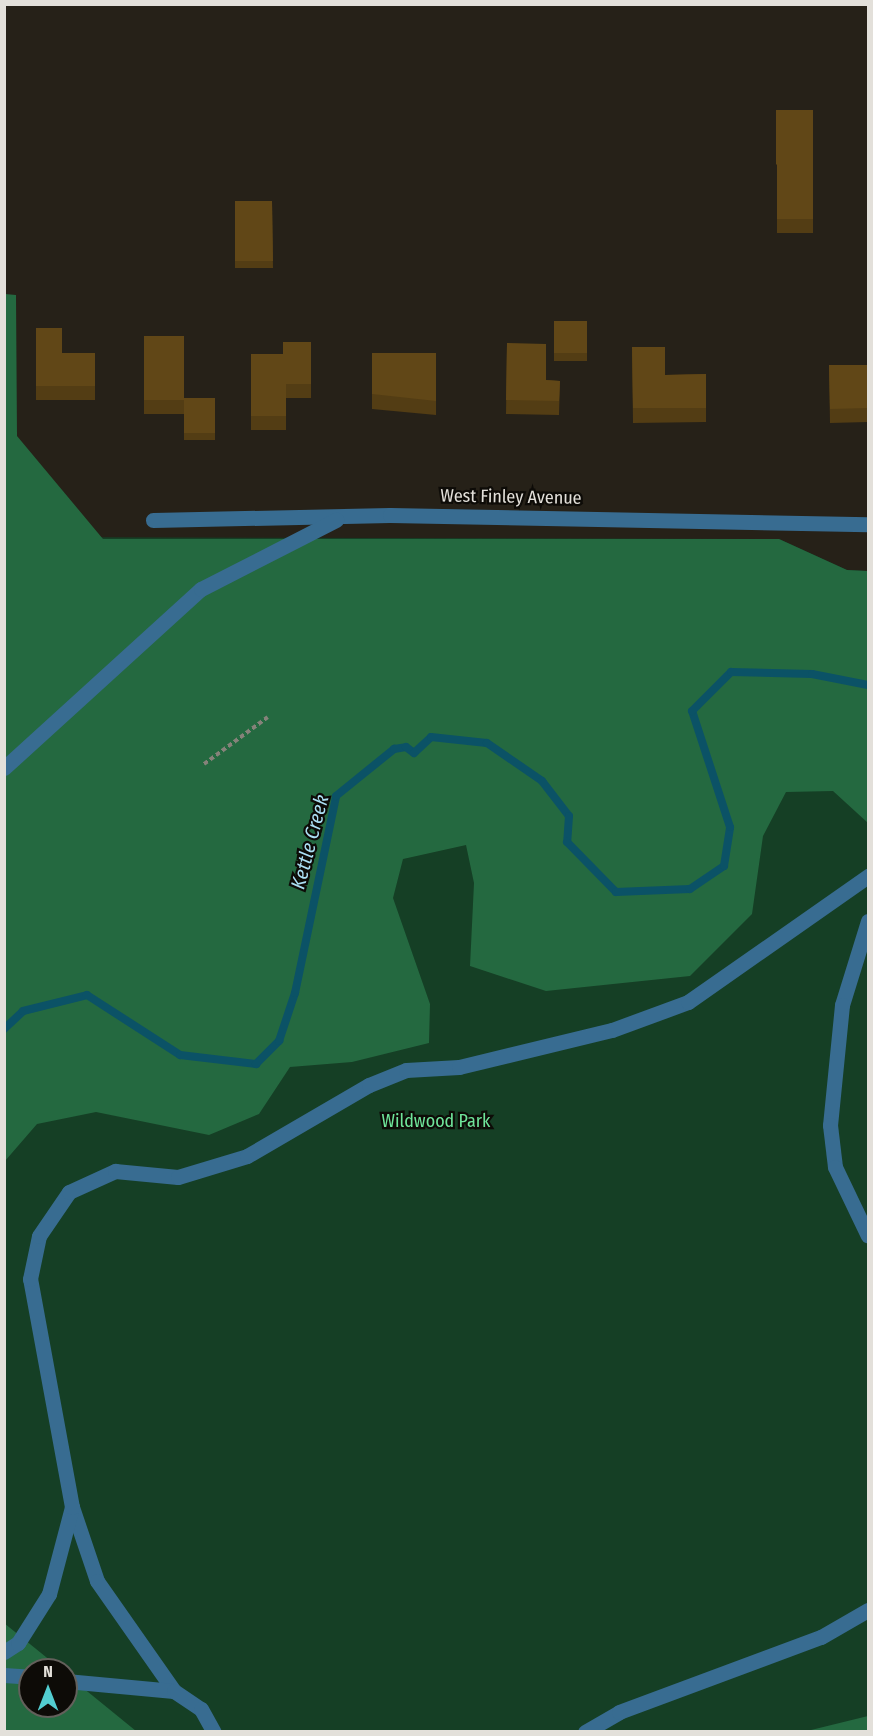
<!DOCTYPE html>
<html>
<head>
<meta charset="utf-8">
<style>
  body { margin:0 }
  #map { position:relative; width:873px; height:1736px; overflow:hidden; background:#262118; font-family:"Fira Sans Condensed",sans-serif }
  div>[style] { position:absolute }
  .green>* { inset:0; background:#153f25 }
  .forest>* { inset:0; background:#246940 }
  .stream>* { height:8px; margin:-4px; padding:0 4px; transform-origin:4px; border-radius:4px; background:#0b5266 }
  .path>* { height:4px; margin-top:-2px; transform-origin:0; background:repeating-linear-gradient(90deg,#86827a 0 4.5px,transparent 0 7.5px) }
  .minor>* { height:15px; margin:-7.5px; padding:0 7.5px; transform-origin:7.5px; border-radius:7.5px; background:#386c91 }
  .wall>* { inset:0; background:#533d14 }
  .building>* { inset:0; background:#614717 }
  span { translate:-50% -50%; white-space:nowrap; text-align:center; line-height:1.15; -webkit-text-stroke:4.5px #0d0b07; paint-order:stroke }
  .street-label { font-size:18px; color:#e3e0da }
  .park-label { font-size:18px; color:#6fe49a }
  .water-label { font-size:20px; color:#abdff3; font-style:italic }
  .frame { position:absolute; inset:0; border:6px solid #e3e0da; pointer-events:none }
  .north { position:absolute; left:18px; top:1658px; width:60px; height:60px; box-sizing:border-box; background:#0d0b07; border:2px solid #63605b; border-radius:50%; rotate:0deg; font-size:16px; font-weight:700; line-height:24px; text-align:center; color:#e3e0da }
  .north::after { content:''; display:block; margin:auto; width:21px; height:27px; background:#52cdd0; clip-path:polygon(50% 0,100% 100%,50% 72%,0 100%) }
</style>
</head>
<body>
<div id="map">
  <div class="green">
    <i style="clip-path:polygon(evenodd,5px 537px,779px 539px,847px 570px,868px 571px,868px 1731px,5px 1732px,5px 537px,30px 1670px,66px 1670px,66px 1706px,30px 1706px,30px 1670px)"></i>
  </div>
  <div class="forest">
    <i style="clip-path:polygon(5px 294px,16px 295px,17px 436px,103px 539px,779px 539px,847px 570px,868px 571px,868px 823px,833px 791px,786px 792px,763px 836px,752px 914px,690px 976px,546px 991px,470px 966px,474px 883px,466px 845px,403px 859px,393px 898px,430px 1004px,429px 1043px,352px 1062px,290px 1067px,259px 1114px,209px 1135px,96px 1112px,37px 1124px,5px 1161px)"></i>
    <i style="clip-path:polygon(4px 1623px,62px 1670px,30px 1670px,30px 1706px,66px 1706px,66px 1674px,136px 1731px,5px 1731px)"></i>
    <i style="clip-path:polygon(868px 1716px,868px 1731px,807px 1731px)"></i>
  </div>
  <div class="stream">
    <i style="left:4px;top:1029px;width:26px;rotate:-43deg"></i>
    <i style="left:23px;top:1011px;width:66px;rotate:-14deg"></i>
    <i style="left:87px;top:995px;width:111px;rotate:32.8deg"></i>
    <i style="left:180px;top:1055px;width:77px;rotate:6.8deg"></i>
    <i style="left:256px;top:1064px;width:33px;rotate:-45deg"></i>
    <i style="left:279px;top:1041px;width:51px;rotate:-71.6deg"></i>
    <i style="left:295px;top:993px;width:201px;rotate:-78.2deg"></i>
    <i style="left:336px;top:796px;width:75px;rotate:-39deg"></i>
    <i style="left:394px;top:749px;width:12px;rotate:-9deg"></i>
    <i style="left:406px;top:747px;width:10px;rotate:37deg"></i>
    <i style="left:414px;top:753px;width:23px;rotate:-43deg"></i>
    <i style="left:431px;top:737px;width:56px;rotate:6.1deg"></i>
    <i style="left:487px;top:743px;width:67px;rotate:34.6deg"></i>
    <i style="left:542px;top:781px;width:44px;rotate:52.4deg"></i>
    <i style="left:569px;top:816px;width:26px;rotate:94deg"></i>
    <i style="left:567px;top:842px;width:70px;rotate:45.6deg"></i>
    <i style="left:616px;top:892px;width:74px;rotate:-2.3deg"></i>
    <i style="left:690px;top:889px;width:41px;rotate:-34.1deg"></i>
    <i style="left:724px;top:866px;width:39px;rotate:-81deg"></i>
    <i style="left:730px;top:827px;width:122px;rotate:-108.1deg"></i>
    <i style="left:692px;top:711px;width:55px;rotate:-45deg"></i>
    <i style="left:731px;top:672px;width:81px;rotate:1.4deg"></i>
    <i style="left:812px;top:674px;width:57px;rotate:11.1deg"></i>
  </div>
  <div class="path">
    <i style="left:204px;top:764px;width:79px;rotate:-36.3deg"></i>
  </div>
  <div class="minor">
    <i style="left:153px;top:520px;width:237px;rotate:-1.2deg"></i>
    <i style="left:390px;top:515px;width:478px;rotate:1.1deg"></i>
    <i style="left:4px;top:768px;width:266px;rotate:-42.3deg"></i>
    <i style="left:201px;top:589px;width:152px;rotate:-27.1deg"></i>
    <i style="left:868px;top:921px;width:88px;rotate:107.2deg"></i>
    <i style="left:842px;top:1005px;width:121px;rotate:95.7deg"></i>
    <i style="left:830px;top:1125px;width:42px;rotate:83.2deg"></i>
    <i style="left:835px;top:1167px;width:76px;rotate:64.4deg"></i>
    <i style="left:72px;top:1507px;width:78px;rotate:71.3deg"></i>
    <i style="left:97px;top:1581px;width:134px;rotate:55deg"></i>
    <i style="left:4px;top:1652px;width:17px;rotate:-33deg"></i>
    <i style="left:18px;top:1643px;width:58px;rotate:-57.7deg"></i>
    <i style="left:49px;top:1594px;width:90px;rotate:-75.2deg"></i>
    <i style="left:72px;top:1507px;width:232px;rotate:-100.4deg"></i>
    <i style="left:30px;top:1279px;width:44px;rotate:-78.2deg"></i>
    <i style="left:39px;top:1236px;width:53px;rotate:-55.7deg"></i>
    <i style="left:69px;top:1192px;width:51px;rotate:-24.5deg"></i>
    <i style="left:115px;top:1171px;width:63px;rotate:5.4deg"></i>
    <i style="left:178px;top:1177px;width:72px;rotate:-16.9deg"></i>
    <i style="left:247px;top:1156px;width:141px;rotate:-30.2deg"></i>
    <i style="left:369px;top:1085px;width:40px;rotate:-22deg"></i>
    <i style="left:406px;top:1070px;width:53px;rotate:-3.2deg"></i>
    <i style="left:459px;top:1067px;width:157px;rotate:-13.6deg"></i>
    <i style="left:612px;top:1030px;width:81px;rotate:-20.2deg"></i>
    <i style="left:688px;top:1002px;width:220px;rotate:-35deg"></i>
    <i style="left:4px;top:1675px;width:26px;rotate:4deg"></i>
    <i style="left:66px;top:1681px;width:108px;rotate:5.3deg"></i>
    <i style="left:174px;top:1691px;width:32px;rotate:34deg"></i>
    <i style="left:201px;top:1709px;width:26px;rotate:61deg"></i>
    <i style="left:585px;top:1732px;width:39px;rotate:-30deg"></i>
    <i style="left:619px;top:1712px;width:215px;rotate:-20.4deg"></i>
    <i style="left:821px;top:1637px;width:54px;rotate:-29.9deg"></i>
  </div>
  <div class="wall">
    <i style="clip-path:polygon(777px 172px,813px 172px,813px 233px,777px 233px)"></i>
    <i style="clip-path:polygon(235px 201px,272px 201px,273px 268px,235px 268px)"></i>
    <i style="clip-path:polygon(554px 321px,587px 321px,587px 361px,554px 361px)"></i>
    <i style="clip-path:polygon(36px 328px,62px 353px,95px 353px,95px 400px,36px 400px)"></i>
    <i style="clip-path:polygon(144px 336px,184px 398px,215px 398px,215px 440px,184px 440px,184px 414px,144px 414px)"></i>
    <i style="clip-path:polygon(311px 342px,311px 398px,286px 398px,286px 430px,251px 430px,251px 354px,283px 354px)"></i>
    <i style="clip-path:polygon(507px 343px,546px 380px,560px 381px,559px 415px,506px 414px)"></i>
    <i style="clip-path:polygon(632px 347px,665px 375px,706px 374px,706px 422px,633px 423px)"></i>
    <i style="clip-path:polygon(372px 353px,436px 353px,436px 415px,372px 409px)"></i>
    <i style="clip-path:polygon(829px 365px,868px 365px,868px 422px,830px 423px)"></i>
  </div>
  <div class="building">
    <i style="clip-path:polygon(776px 110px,813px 110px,813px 165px,813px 164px,777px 164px,776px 165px)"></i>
    <i style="clip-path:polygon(777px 164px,813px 164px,813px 219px,777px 219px)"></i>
    <i style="clip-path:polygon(235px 201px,272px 201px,273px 261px,235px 261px)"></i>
    <i style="clip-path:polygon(554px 321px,587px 321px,587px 353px,554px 353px)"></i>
    <i style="clip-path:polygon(36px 328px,62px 328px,62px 353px,95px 353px,95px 386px,36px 386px)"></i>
    <i style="clip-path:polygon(144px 336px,184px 336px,184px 400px,144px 400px)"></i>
    <i style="clip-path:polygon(283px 342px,311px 342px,311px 384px,286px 384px,286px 416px,251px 416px,251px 354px,283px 354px)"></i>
    <i style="clip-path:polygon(507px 343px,546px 344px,546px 380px,560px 381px,559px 401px,506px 400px)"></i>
    <i style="clip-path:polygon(632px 347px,665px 347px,665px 375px,706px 374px,706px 408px,633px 408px)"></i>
    <i style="clip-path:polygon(372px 353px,436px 353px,436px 401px,372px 394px)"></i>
    <i style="clip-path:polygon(829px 365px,868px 365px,868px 408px,830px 409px)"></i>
    <i style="clip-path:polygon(184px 398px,215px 398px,215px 433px,184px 433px)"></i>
  </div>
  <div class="street-label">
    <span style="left:511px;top:497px;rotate:1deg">West Finley Avenue</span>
  </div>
  <div class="park-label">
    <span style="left:436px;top:1121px">Wildwood Park</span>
  </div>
  <div class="water-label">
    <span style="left:310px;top:842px;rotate:-75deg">Kettle Creek</span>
  </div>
  <div class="frame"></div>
  <div class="north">N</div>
</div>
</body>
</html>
